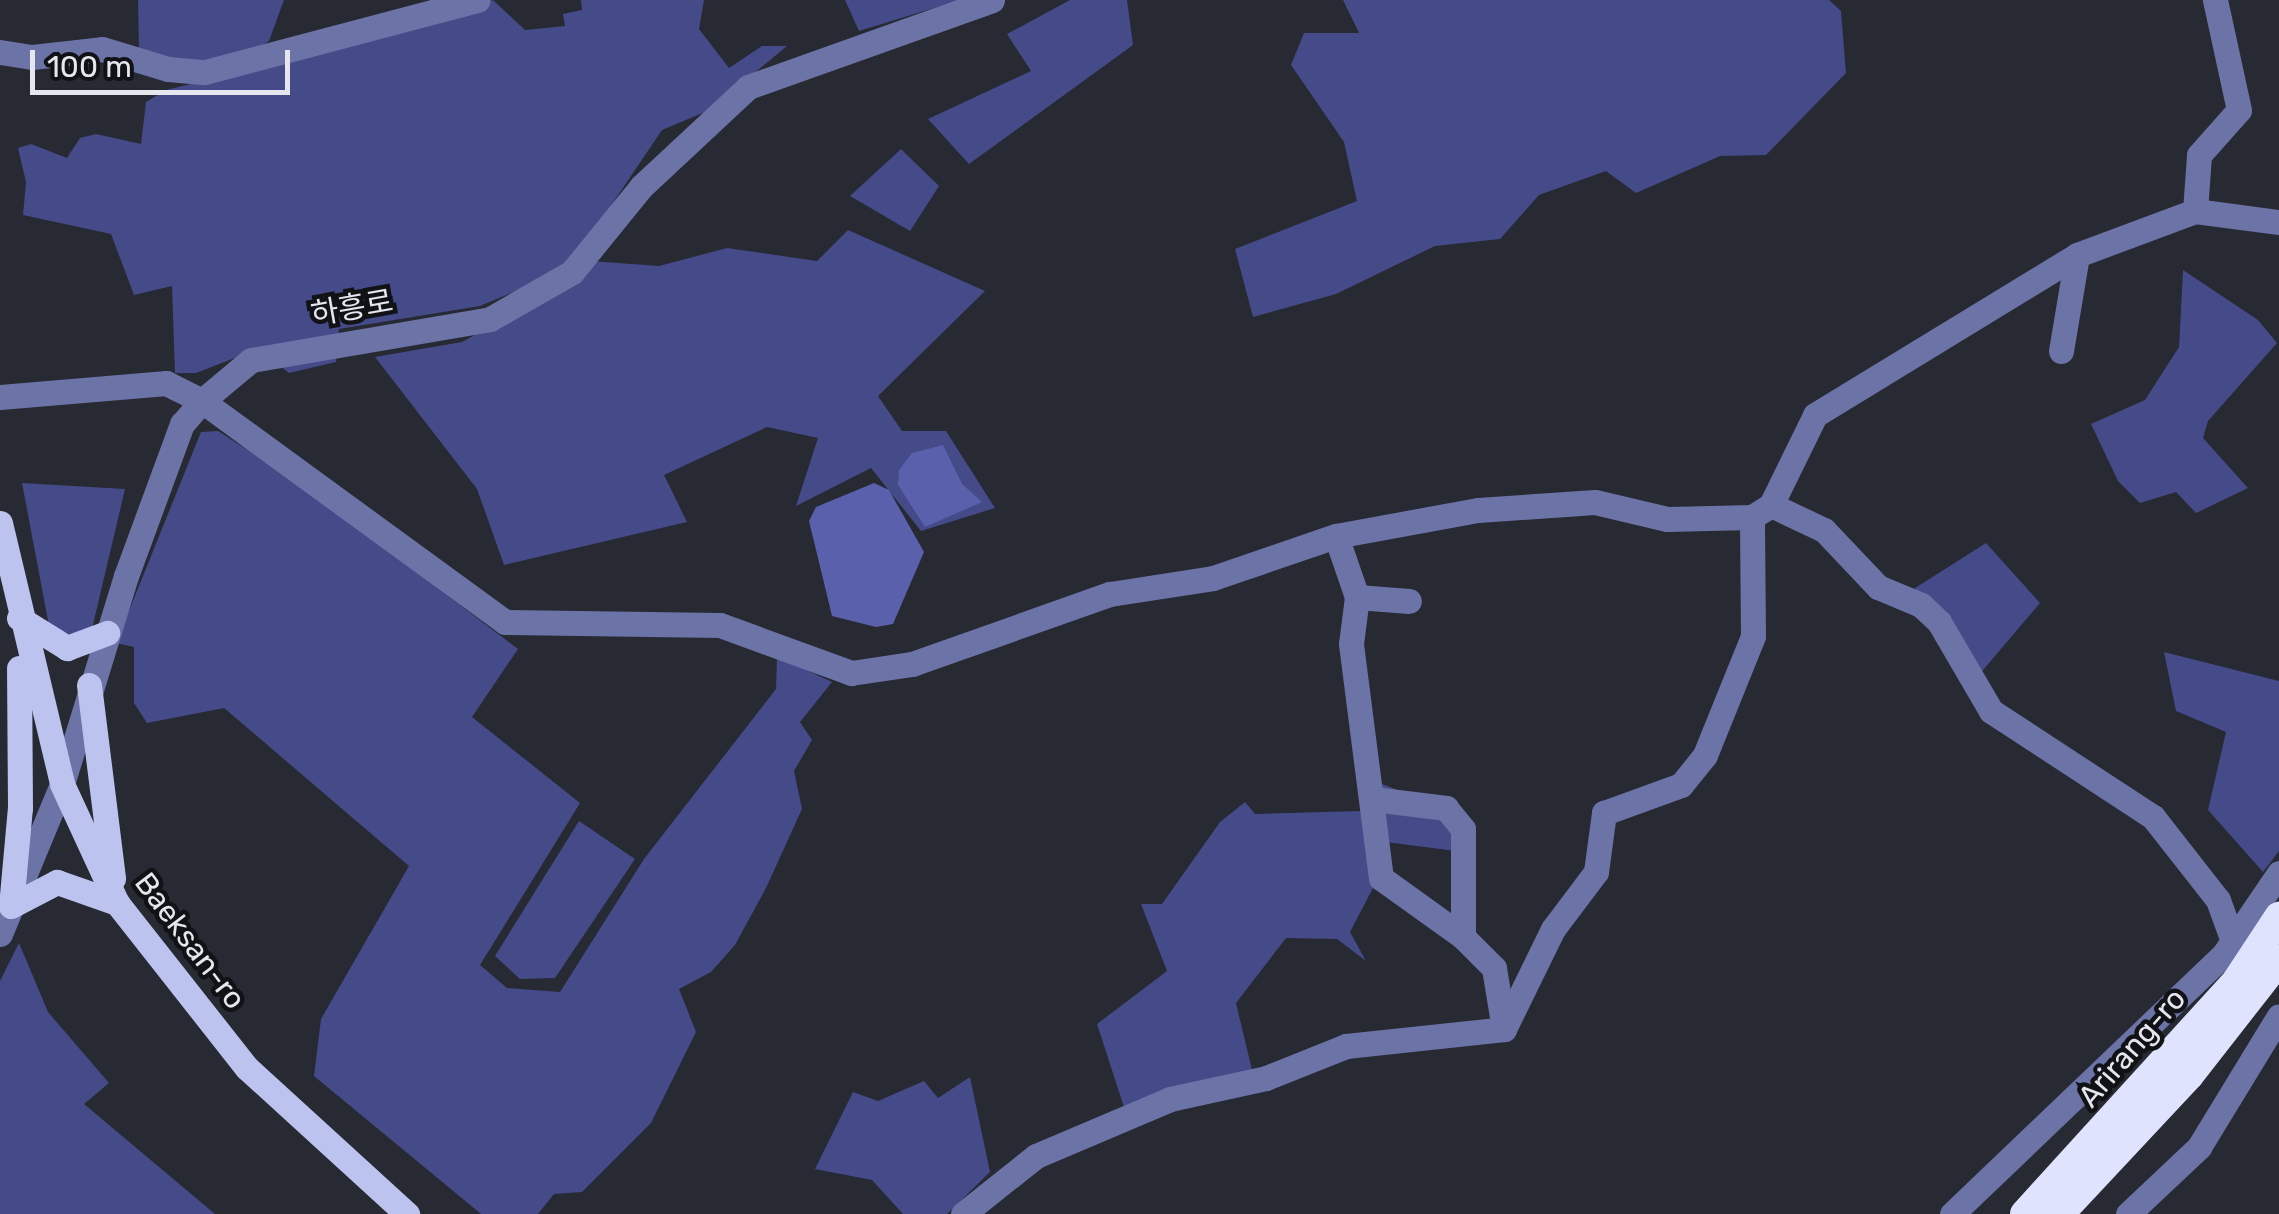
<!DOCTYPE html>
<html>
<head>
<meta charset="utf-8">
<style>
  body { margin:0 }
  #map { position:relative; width:2279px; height:1214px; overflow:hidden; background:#272933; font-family:Rubik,"Noto Sans KR",sans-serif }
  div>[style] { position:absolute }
  .green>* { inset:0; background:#454a89 }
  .water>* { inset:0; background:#5a60ac }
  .minor>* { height:25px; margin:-12.5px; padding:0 12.5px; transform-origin:12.5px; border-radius:12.5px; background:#6c73a7 }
  .major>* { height:25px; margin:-12.5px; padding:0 12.5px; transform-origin:12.5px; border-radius:12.5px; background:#bcc3ee }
  .highway>* { height:30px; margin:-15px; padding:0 15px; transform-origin:15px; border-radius:15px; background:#dfe3fd }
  span { translate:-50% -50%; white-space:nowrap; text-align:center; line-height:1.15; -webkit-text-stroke:9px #111216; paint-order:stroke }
  .street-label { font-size:30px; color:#e6e7ee }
  .scale { position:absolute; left:30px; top:50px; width:260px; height:45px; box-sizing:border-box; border:5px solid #e6e7ee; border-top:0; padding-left:12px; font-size:30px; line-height:35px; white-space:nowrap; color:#e6e7ee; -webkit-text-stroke:8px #111216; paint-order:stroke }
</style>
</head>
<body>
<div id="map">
  <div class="green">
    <i style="clip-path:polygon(138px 0,284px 0,269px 41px,244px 57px,200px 65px,139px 52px)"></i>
    <i style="clip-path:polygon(493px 0,525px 30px,565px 26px,563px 14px,582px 10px,581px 0,704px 0,699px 29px,729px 68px,762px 46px,787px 46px,710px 110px,662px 130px,575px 259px,549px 277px,480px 306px,339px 329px,336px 362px,289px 373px,258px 349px,196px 373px,175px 373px,172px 286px,134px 295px,111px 234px,23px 215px,26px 182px,18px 148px,31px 144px,67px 158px,80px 138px,96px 134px,141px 144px,146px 102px,166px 90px,410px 31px)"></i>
    <i style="clip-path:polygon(845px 0,960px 0,859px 31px)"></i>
    <i style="clip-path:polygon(1070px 0,1127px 0,1133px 45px,969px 164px,928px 119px,1031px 71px,1007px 34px)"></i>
    <i style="clip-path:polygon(1343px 0,1829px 0,1841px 11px,1846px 73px,1766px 155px,1720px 156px,1636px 193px,1606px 171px,1539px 195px,1500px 239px,1435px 246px,1336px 294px,1253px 317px,1235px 249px,1357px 201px,1344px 142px,1291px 65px,1304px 33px,1359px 33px)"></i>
    <i style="clip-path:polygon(901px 149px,939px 186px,910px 231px,850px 196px)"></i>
    <i style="clip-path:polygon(848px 230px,985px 291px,878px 396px,902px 431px,946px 431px,995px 508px,921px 531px,871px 468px,796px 506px,818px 438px,767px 427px,664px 475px,687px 522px,504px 565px,477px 489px,375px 357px,462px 342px,569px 284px,591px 261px,659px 266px,727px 248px,817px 261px)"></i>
    <i style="clip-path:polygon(2183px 270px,2258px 320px,2277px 343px,2208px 421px,2203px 438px,2248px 488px,2196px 513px,2176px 492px,2140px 503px,2118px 481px,2091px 424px,2145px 400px,2179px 347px)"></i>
    <i style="clip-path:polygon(218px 431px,298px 482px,518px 649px,472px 717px,580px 803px,480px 965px,507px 988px,560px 992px,644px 859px,776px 689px,777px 656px,832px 682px,800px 722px,812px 740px,794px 771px,802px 809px,766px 888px,735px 945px,711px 972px,679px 989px,696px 1032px,651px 1123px,582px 1192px,554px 1194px,538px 1214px,481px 1214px,314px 1076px,321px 1019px,409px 866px,224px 708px,147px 723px,134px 703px,134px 647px,116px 643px,201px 432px)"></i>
    <i style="clip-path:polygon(22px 483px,125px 489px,92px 629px,76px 637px,49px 626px)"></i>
    <i style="clip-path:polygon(1986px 543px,2040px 603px,1978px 676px,1912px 590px)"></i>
    <i style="clip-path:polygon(2164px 652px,2279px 681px,2279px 851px,2263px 872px,2208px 810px,2226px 732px,2176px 711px)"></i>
    <i style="clip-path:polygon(1382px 784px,1467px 817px,1463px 852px,1386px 842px,1374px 886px,1350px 932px,1366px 961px,1337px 939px,1286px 938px,1236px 1003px,1253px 1074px,1124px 1107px,1097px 1024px,1167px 971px,1141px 904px,1162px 904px,1220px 822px,1245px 802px,1255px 814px,1361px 811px)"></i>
    <i style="clip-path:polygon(579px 821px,635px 859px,555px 978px,520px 979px,495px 956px)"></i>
    <i style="clip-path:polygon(19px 943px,48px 1012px,109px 1083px,84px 1104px,215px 1214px,0 1214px,0 981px)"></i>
    <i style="clip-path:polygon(970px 1077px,990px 1172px,947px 1214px,903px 1214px,872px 1180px,815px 1169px,853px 1092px,878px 1101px,924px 1081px,938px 1098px)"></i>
  </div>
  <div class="water">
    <i style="clip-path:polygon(943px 445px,962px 484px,982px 502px,925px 527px,898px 485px,899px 470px,912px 453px)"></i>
    <i style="clip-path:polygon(874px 483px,889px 490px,924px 552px,893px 624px,876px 627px,832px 616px,809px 521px,816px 507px)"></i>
  </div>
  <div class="minor">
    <i style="left:0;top:52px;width:32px;rotate:9deg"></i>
    <i style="left:32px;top:57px;width:70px;rotate:-6.5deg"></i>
    <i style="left:102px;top:49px;width:69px;rotate:16.9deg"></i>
    <i style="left:168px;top:69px;width:37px;rotate:5deg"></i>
    <i style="left:205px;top:72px;width:282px;rotate:-14.8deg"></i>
    <i style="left:2195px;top:211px;width:56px;rotate:-85.9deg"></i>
    <i style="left:2199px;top:155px;width:60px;rotate:-48.4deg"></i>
    <i style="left:2239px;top:110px;width:113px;rotate:-102.3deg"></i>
    <i style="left:2061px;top:351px;width:97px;rotate:-80.5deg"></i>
    <i style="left:0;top:397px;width:167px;rotate:-4.8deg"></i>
    <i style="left:166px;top:383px;width:40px;rotate:26.6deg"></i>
    <i style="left:202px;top:401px;width:375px;rotate:36.1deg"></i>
    <i style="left:505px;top:622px;width:215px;rotate:0.8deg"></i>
    <i style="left:720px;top:625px;width:140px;rotate:20.1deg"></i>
    <i style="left:851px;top:673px;width:62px;rotate:-8.4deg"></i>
    <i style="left:912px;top:664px;width:210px;rotate:-19.5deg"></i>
    <i style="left:1110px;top:594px;width:104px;rotate:-8.8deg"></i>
    <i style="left:1213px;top:578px;width:130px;rotate:-18.9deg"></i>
    <i style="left:1336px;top:536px;width:144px;rotate:-10.4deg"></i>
    <i style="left:1478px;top:510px;width:117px;rotate:-3.9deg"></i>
    <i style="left:1595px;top:502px;width:74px;rotate:13.3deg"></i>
    <i style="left:1667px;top:519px;width:85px;rotate:-1.3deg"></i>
    <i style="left:1752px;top:517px;width:22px;rotate:-32deg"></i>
    <i style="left:1771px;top:505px;width:100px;rotate:-63.9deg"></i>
    <i style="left:1815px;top:415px;width:307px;rotate:-31.4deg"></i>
    <i style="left:2077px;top:255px;width:126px;rotate:-20.4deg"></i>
    <i style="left:2195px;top:211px;width:85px;rotate:7.5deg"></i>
    <i style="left:1771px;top:505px;width:59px;rotate:25.3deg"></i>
    <i style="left:1824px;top:530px;width:79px;rotate:46.5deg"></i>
    <i style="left:1878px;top:587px;width:47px;rotate:22.7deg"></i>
    <i style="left:1921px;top:605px;width:25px;rotate:43deg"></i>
    <i style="left:1939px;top:622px;width:103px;rotate:59.7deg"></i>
    <i style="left:1991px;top:711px;width:194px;rotate:33.2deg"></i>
    <i style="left:2153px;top:817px;width:105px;rotate:51.9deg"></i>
    <i style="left:2218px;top:900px;width:38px;rotate:70deg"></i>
    <i style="left:1336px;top:536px;width:65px;rotate:71deg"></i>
    <i style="left:1357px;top:597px;width:47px;rotate:97.3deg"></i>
    <i style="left:1351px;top:644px;width:236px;rotate:82.7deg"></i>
    <i style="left:1381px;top:878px;width:101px;rotate:35.7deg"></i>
    <i style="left:1357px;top:597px;width:52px;rotate:4.4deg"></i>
    <i style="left:1373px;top:799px;width:74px;rotate:7deg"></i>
    <i style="left:1446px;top:808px;width:27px;rotate:51deg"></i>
    <i style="left:1463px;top:829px;width:108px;rotate:90deg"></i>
    <i style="left:1463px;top:937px;width:44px;rotate:45deg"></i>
    <i style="left:1494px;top:968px;width:62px;rotate:80.7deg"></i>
    <i style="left:0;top:934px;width:162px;rotate:-67.5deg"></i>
    <i style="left:62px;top:784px;width:218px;rotate:-72.9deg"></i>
    <i style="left:126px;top:576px;width:162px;rotate:-69.8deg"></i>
    <i style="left:182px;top:424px;width:30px;rotate:-49deg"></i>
    <i style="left:202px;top:401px;width:64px;rotate:-39.9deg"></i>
    <i style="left:251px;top:360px;width:242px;rotate:-9.7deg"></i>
    <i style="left:490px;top:319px;width:95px;rotate:-29.8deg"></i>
    <i style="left:572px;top:272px;width:111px;rotate:-50.9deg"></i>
    <i style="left:642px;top:186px;width:145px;rotate:-43deg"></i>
    <i style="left:748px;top:87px;width:259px;rotate:-19.6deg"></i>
    <i style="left:963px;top:1214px;width:93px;rotate:-38.5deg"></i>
    <i style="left:1036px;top:1156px;width:146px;rotate:-23deg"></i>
    <i style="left:1170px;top:1099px;width:98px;rotate:-12.3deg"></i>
    <i style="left:1266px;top:1078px;width:86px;rotate:-21.8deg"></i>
    <i style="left:1346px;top:1046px;width:159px;rotate:-6.1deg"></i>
    <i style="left:1504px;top:1029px;width:111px;rotate:-63.9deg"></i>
    <i style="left:1553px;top:929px;width:71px;rotate:-53deg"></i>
    <i style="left:1596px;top:872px;width:60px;rotate:-82.3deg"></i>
    <i style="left:1604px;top:813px;width:82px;rotate:-20deg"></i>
    <i style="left:1681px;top:785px;width:38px;rotate:-51deg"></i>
    <i style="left:1705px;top:755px;width:128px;rotate:-68deg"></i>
    <i style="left:1753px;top:636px;width:119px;rotate:-90.5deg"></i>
    <i style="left:1952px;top:1214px;width:376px;rotate:-43.7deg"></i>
    <i style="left:2224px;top:954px;width:98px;rotate:-55.8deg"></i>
    <i style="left:2128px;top:1214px;width:98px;rotate:-43.3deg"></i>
    <i style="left:2199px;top:1147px;width:153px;rotate:-58.6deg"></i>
  </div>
  <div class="major">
    <i style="left:0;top:523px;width:268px;rotate:76.6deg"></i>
    <i style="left:62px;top:784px;width:131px;rotate:65.2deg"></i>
    <i style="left:117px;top:903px;width:210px;rotate:51.8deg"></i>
    <i style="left:247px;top:1068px;width:217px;rotate:42.4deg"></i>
    <i style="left:19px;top:618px;width:57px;rotate:32deg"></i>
    <i style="left:67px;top:648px;width:43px;rotate:-20.6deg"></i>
    <i style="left:89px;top:685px;width:195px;rotate:82.9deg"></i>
    <i style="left:11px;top:906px;width:98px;rotate:-84.8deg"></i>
    <i style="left:20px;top:808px;width:140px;rotate:-90.4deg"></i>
    <i style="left:11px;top:906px;width:52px;rotate:-27.6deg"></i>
    <i style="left:57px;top:882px;width:64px;rotate:19.3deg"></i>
  </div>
  <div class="highway">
    <i style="left:2025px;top:1214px;width:315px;rotate:-47.7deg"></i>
    <i style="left:2237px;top:981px;width:77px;rotate:-56.7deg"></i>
    <i style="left:2059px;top:1214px;width:190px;rotate:-46.9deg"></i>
    <i style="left:2189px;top:1075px;width:146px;rotate:-52deg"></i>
  </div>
  <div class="street-label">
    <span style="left:352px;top:308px;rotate:-10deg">하흥로</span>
    <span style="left:190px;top:941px;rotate:53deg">Baeksan-ro</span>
    <span style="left:2132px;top:1048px;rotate:-49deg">Arirang-ro</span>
  </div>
  <div class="scale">100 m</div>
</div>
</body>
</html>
